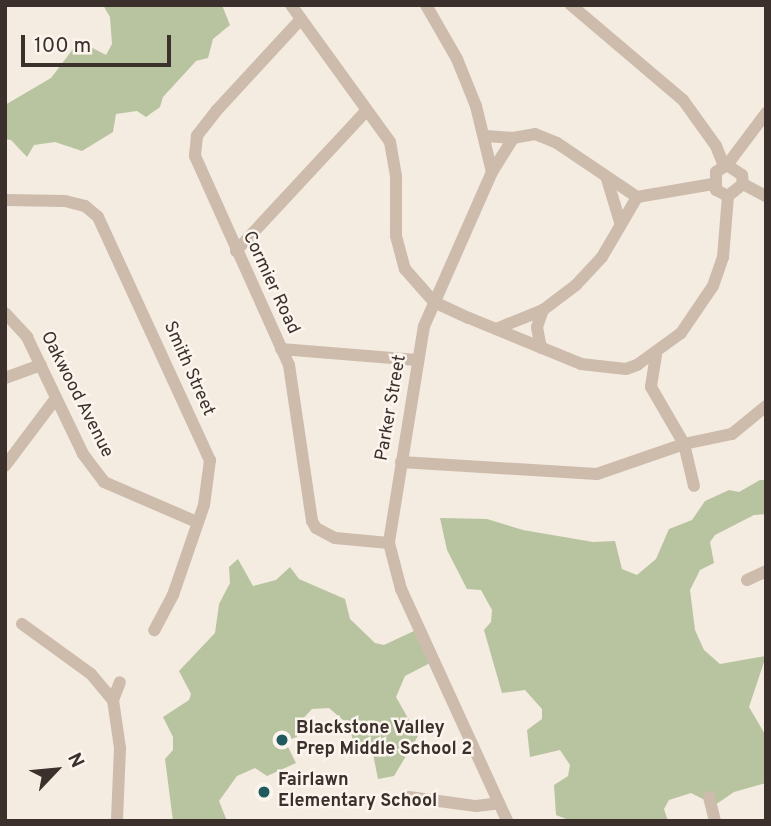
<!DOCTYPE html>
<html>
<head>
<meta charset="utf-8">
<style>
  body { margin:0 }
  #map { position:relative; width:771px; height:826px; overflow:hidden; background:#f4ebe1; font-family:Overpass,sans-serif }
  div>[style] { position:absolute }
  .green>* { inset:0; background:#b8c4a0 }
  .minor>* { height:12px; margin:-6px; padding:0 6px; transform-origin:6px; border-radius:6px; background:#cdbbac }
  .dots>* { width:19px; height:19px; translate:-50% -50%; box-sizing:border-box; border:4px solid #fbf5ee; border-radius:50% }
  span { translate:-50% -50%; white-space:nowrap; text-align:center; line-height:1.15; -webkit-text-stroke:5px #fbf5ee; paint-order:stroke }
  .street-label { font-size:18px; color:#3b302b }
  .poi-label { font-size:18px; color:#3b302b; font-weight:700 }
  .left { translate:0 -50%; text-align:left }
  .frame { position:absolute; inset:0; border:7px solid #3b302b; pointer-events:none }
  .north { position:absolute; left:21px; top:735px; width:70px; height:70px; -webkit-text-stroke:5px #fbf5ee; paint-order:stroke; rotate:64deg; font-size:19px; font-weight:700; line-height:28px; text-align:center; color:#3b302b }
  .north::after { content:''; display:block; margin:auto; width:24px; height:32px; background:#3b302b; clip-path:polygon(50% 0,100% 100%,50% 72%,0 100%) }
  .scale { position:absolute; left:21px; top:35px; width:150px; height:32px; box-sizing:border-box; border:4px solid #3b302b; border-top:0; padding-left:9px; font-size:21px; line-height:24px; white-space:nowrap; color:#3b302b; -webkit-text-stroke:5px #fbf5ee; paint-order:stroke }
</style>
</head>
<body>
<div id="map">
  <div class="green">
    <i style="clip-path:polygon(103px 5px,222px 5px,230px 25px,213px 39px,208px 58px,196px 61px,163px 97px,160px 107px,146px 117px,137px 111px,116px 114px,113px 132px,82px 151px,55px 142px,34px 145px,27px 157px,11px 140px,5px 139px,5px 105px,51px 78px,79px 41px,106px 55px,112px 44px,110px 17px)"></i>
    <i style="clip-path:polygon(760px 480px,766px 480px,766px 514px,754px 515px,715px 535px,710px 542px,714px 563px,700px 570px,690px 590px,695px 630px,704px 650px,720px 664px,766px 656px,749px 707px,766px 736px,766px 783px,734px 792px,715px 805px,691px 793px,669px 800px,664px 809px,668px 821px,571px 821px,556px 815px,554px 785px,568px 776px,570px 765px,560px 750px,530px 757px,527px 730px,542px 719px,542px 709px,525px 690px,502px 693px,484px 630px,491px 622px,492px 610px,481px 590px,467px 589px,447px 550px,440px 518px,487px 519px,523px 530px,593px 542px,615px 541px,622px 569px,637px 575px,656px 559px,669px 529px,692px 520px,705px 501px,729px 490px,739px 492px)"></i>
    <i style="clip-path:polygon(238px 559px,253px 586px,276px 580px,290px 567px,299px 579px,345px 599px,350px 619px,375px 643px,384px 645px,416px 630px,432px 662px,405px 676px,396px 697px,418px 736px,394px 776px,378px 779px,373px 754px,353px 742px,350px 726px,329px 708px,312px 709px,296px 726px,297px 737px,285px 741px,296px 763px,267px 776px,255px 768px,237px 776px,219px 801px,227px 821px,173px 821px,165px 759px,173px 750px,173px 737px,163px 717px,189px 700px,191px 694px,179px 671px,215px 633px,219px 604px,230px 583px,229px 567px)"></i>
  </div>
  <div class="minor">
    <i style="left:291px;top:5px;width:169px;rotate:54.1deg"></i>
    <i style="left:390px;top:142px;width:36px;rotate:80deg"></i>
    <i style="left:396px;top:177px;width:59px;rotate:90deg"></i>
    <i style="left:396px;top:236px;width:34px;rotate:75deg"></i>
    <i style="left:405px;top:269px;width:44px;rotate:48.7deg"></i>
    <i style="left:434px;top:302px;width:38px;rotate:25deg"></i>
    <i style="left:469px;top:318px;width:121px;rotate:22.3deg"></i>
    <i style="left:581px;top:364px;width:45px;rotate:6.3deg"></i>
    <i style="left:626px;top:369px;width:12px;rotate:-20deg"></i>
    <i style="left:637px;top:365px;width:54px;rotate:-36deg"></i>
    <i style="left:681px;top:333px;width:57px;rotate:-55.8deg"></i>
    <i style="left:713px;top:286px;width:31px;rotate:-71deg"></i>
    <i style="left:723px;top:257px;width:61px;rotate:-85.3deg"></i>
    <i style="left:426px;top:5px;width:62px;rotate:60.1deg"></i>
    <i style="left:457px;top:59px;width:51px;rotate:68deg"></i>
    <i style="left:476px;top:106px;width:68px;rotate:76.4deg"></i>
    <i style="left:492px;top:172px;width:168px;rotate:113.8deg"></i>
    <i style="left:424px;top:326px;width:220px;rotate:99.2deg"></i>
    <i style="left:389px;top:543px;width:48px;rotate:75.4deg"></i>
    <i style="left:401px;top:589px;width:255px;rotate:65.4deg"></i>
    <i style="left:571px;top:5px;width:147px;rotate:40.3deg"></i>
    <i style="left:683px;top:100px;width:57px;rotate:54.3deg"></i>
    <i style="left:716px;top:146px;width:22px;rotate:68deg"></i>
    <i style="left:301px;top:19px;width:124px;rotate:132.7deg"></i>
    <i style="left:217px;top:110px;width:33px;rotate:128deg"></i>
    <i style="left:197px;top:136px;width:20px;rotate:96deg"></i>
    <i style="left:195px;top:156px;width:229px;rotate:65.8deg"></i>
    <i style="left:289px;top:365px;width:158px;rotate:81.6deg"></i>
    <i style="left:312px;top:521px;width:8px;rotate:60deg"></i>
    <i style="left:316px;top:528px;width:21px;rotate:28deg"></i>
    <i style="left:335px;top:538px;width:54px;rotate:5.3deg"></i>
    <i style="left:485px;top:136px;width:28px;rotate:4deg"></i>
    <i style="left:727px;top:165px;width:13px;rotate:148deg"></i>
    <i style="left:716px;top:172px;width:18px;rotate:90deg"></i>
    <i style="left:716px;top:190px;width:13px;rotate:27deg"></i>
    <i style="left:728px;top:196px;width:19px;rotate:-39deg"></i>
    <i style="left:727px;top:165px;width:65px;rotate:-53.1deg"></i>
    <i style="left:727px;top:165px;width:18px;rotate:34deg"></i>
    <i style="left:742px;top:175px;width:9px;rotate:84deg"></i>
    <i style="left:492px;top:172px;width:40px;rotate:-58deg"></i>
    <i style="left:513px;top:138px;width:22px;rotate:-10deg"></i>
    <i style="left:535px;top:134px;width:24px;rotate:22deg"></i>
    <i style="left:557px;top:143px;width:97px;rotate:34deg"></i>
    <i style="left:607px;top:179px;width:45px;rotate:73.2deg"></i>
    <i style="left:743px;top:184px;width:26px;rotate:28deg"></i>
    <i style="left:637px;top:197px;width:77px;rotate:-9.7deg"></i>
    <i style="left:5px;top:200px;width:60px;rotate:1deg"></i>
    <i style="left:65px;top:201px;width:21px;rotate:14deg"></i>
    <i style="left:85px;top:206px;width:17px;rotate:40deg"></i>
    <i style="left:98px;top:217px;width:268px;rotate:65.3deg"></i>
    <i style="left:210px;top:460px;width:45px;rotate:97.6deg"></i>
    <i style="left:204px;top:505px;width:95px;rotate:109deg"></i>
    <i style="left:173px;top:595px;width:40px;rotate:118deg"></i>
    <i style="left:236px;top:251px;width:192px;rotate:-47.1deg"></i>
    <i style="left:5px;top:313px;width:33px;rotate:47deg"></i>
    <i style="left:27px;top:337px;width:130px;rotate:64.4deg"></i>
    <i style="left:83px;top:454px;width:35px;rotate:53deg"></i>
    <i style="left:104px;top:482px;width:101px;rotate:23.3deg"></i>
    <i style="left:496px;top:329px;width:51px;rotate:-22deg"></i>
    <i style="left:543px;top:310px;width:41px;rotate:-37.1deg"></i>
    <i style="left:576px;top:285px;width:38px;rotate:-47deg"></i>
    <i style="left:602px;top:257px;width:69px;rotate:-59.7deg"></i>
    <i style="left:541px;top:348px;width:21px;rotate:-101deg"></i>
    <i style="left:537px;top:327px;width:18px;rotate:-71deg"></i>
    <i style="left:281px;top:349px;width:136px;rotate:4.6deg"></i>
    <i style="left:656px;top:355px;width:32px;rotate:99deg"></i>
    <i style="left:651px;top:387px;width:66px;rotate:59.9deg"></i>
    <i style="left:684px;top:444px;width:43px;rotate:76.6deg"></i>
    <i style="left:5px;top:378px;width:38px;rotate:-20deg"></i>
    <i style="left:401px;top:462px;width:196px;rotate:3.5deg"></i>
    <i style="left:597px;top:474px;width:92px;rotate:-19deg"></i>
    <i style="left:684px;top:444px;width:49px;rotate:-11.8deg"></i>
    <i style="left:732px;top:434px;width:44px;rotate:-39.5deg"></i>
    <i style="left:5px;top:466px;width:85px;rotate:-53.1deg"></i>
    <i style="left:747px;top:580px;width:21px;rotate:-25deg"></i>
    <i style="left:22px;top:624px;width:85px;rotate:35.9deg"></i>
    <i style="left:91px;top:674px;width:34px;rotate:50deg"></i>
    <i style="left:113px;top:700px;width:49px;rotate:81.7deg"></i>
    <i style="left:120px;top:748px;width:73px;rotate:92.4deg"></i>
    <i style="left:113px;top:700px;width:19px;rotate:-69deg"></i>
    <i style="left:409px;top:797px;width:68px;rotate:7.7deg"></i>
    <i style="left:476px;top:806px;width:23px;rotate:-7deg"></i>
    <i style="left:709px;top:797px;width:25px;rotate:76deg"></i>
  </div>
  <div class="dots">
    <i style="left:282px;top:740px;background:#1f5a5e"></i>
    <i style="left:264px;top:792px;background:#1f5a5e"></i>
  </div>
  <div class="street-label">
    <span style="left:270px;top:283px;rotate:65deg">Cormier Road</span>
    <span style="left:188px;top:369px;rotate:66deg">Smith Street</span>
    <span style="left:76px;top:395px;rotate:63deg">Oakwood Avenue</span>
    <span style="left:392px;top:408px;rotate:-80deg">Parker Street</span>
  </div>
  <div class="poi-label">
    <span class="left" style="left:296px;top:740px">Blackstone Valley<br>Prep Middle School 2</span>
    <span class="left" style="left:278px;top:792px">Fairlawn<br>Elementary School</span>
  </div>
  <div class="frame"></div>
  <div class="north">N</div>
  <div class="scale">100 m</div>
</div>
</body>
</html>
